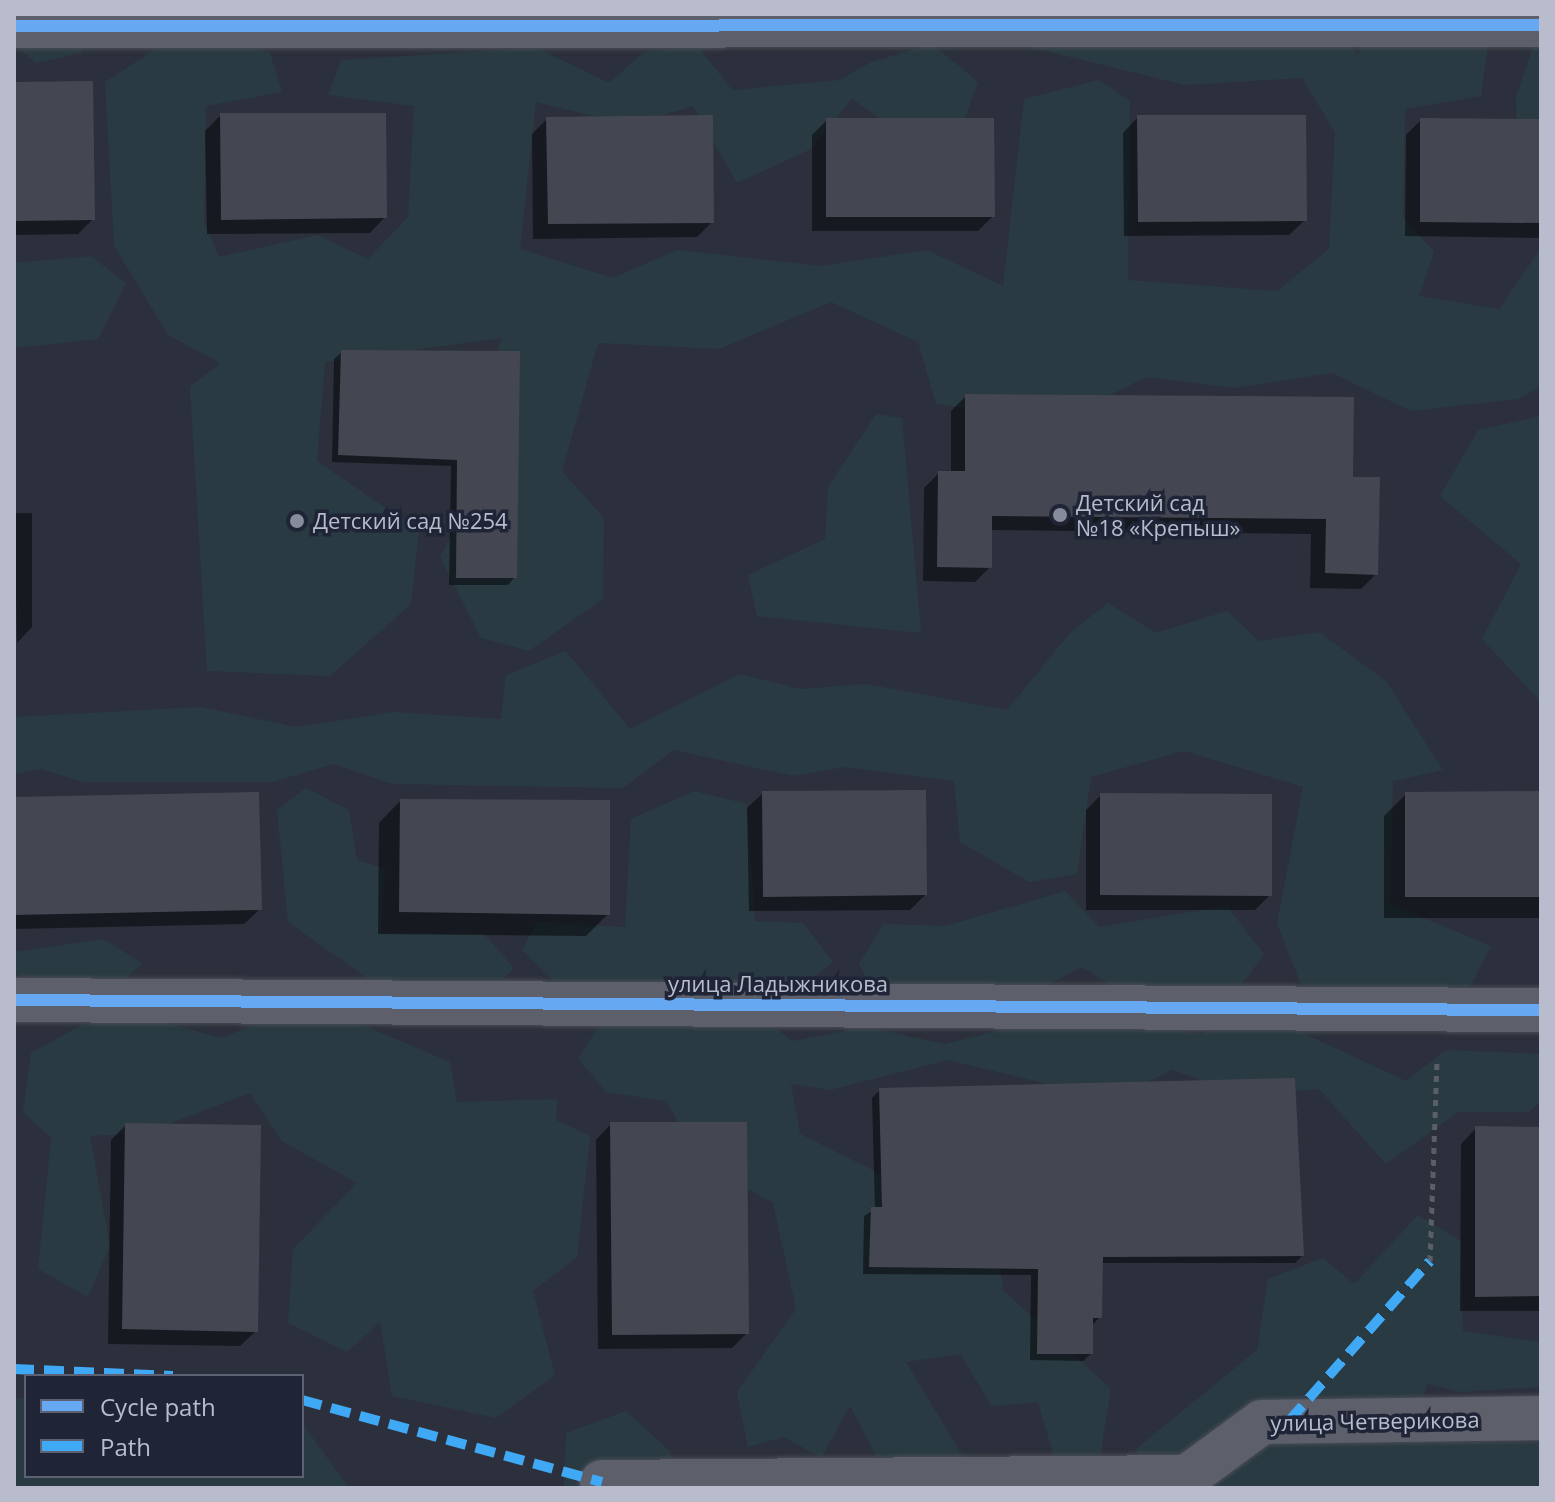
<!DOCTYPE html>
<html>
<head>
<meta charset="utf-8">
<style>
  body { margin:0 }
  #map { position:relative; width:1555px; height:1502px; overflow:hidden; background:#2c303c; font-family:"Open Sans",sans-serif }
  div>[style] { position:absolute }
  .green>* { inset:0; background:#293a42 }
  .shadow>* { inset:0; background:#0007 }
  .building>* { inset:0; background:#444751 }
  .path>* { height:5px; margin-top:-2.5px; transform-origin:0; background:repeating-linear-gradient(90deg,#5a5e66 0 6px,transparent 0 12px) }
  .roads { filter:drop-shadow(0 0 2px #494c55) drop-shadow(0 0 2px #494c55) }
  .minor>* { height:44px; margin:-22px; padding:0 22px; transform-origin:22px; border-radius:22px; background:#5d606a }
  .quiet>* { height:10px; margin-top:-5px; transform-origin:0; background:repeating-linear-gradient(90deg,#3fa9f5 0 20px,transparent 0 30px) }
  .cycleway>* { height:12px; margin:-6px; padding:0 6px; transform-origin:6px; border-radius:6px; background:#66a8f1 }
  .dots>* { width:22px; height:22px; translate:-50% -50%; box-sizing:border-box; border:4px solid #1f2537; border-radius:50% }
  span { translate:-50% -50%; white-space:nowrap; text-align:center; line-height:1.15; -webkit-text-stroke:7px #1f2537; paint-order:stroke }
  .poi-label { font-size:22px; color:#b8bccc }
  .left { translate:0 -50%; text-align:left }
  .street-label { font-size:22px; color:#b8bccc }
  .frame { position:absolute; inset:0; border:16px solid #b8bccc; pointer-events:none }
  .legend { position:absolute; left:24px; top:1374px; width:280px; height:104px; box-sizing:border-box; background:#1f2537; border:2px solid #5c6173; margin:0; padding:10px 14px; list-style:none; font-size:24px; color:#b8bccc }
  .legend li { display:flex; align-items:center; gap:16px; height:40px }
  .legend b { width:40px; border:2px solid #5c6173 }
</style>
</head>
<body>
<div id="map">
  <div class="green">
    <i style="clip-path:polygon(91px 14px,81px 53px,36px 63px,14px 45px)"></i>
    <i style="clip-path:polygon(1321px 14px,1359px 55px,1360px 14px,1492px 14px,1481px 96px,1405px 109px,1403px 217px,1434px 252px,1419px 296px,1499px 309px,1541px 248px,1541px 386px,1518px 399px,1411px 411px,1332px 373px,1234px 388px,1147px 377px,1056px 421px,936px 404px,918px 342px,831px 302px,719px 349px,598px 343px,562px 471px,604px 518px,603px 599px,529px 651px,481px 638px,440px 557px,491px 462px,470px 429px,502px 338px,325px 362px,317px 461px,419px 531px,411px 604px,330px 676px,207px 671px,190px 387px,220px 363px,168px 335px,114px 246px,105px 82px,185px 30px,270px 53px,282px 92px,206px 106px,204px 221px,219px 257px,317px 235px,368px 259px,408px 217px,414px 106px,328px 95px,341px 60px,537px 48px,609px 83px,644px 52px,698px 46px,732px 90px,840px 80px,869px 63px,932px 44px,978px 82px,961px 129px,899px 132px,852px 99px,811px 149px,737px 183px,693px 106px,630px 125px,536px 102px,520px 249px,613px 278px,677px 250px,820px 266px,927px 250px,1003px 286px,1024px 99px,1099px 80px,1130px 101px,1128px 280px,1277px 291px,1329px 249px,1335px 132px,1302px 78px,1185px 85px,1025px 46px)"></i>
    <i style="clip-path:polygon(1541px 24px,1541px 136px,1517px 137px,1516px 97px)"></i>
    <i style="clip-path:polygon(91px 256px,126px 283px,98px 339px,14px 348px,14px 263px)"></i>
    <i style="clip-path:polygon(876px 414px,902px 418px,921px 633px,757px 616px,748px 575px,825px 539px,828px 487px)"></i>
    <i style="clip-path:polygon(1541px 416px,1541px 702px,1482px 639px,1521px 564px,1440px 496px,1478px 430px)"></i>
    <i style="clip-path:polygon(1108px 603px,1156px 633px,1227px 611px,1259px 641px,1319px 632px,1386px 681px,1443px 770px,1393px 781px,1390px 904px,1491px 946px,1466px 994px,1303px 990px,1277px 923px,1303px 787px,1184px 751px,1091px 777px,1077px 874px,1029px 882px,960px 842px,954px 781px,845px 767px,794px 776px,674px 750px,623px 788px,392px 784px,334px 764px,272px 782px,84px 782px,40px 769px,14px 774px,14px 717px,201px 707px,296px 727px,394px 712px,501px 719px,506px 675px,566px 651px,630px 729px,740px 674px,801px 689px,866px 684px,1007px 710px,1071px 632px)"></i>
    <i style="clip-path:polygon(306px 788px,349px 810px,357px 860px,385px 868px,381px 933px,484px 934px,514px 968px,492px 991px,387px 992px,288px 922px,277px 810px)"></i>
    <i style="clip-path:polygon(694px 791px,747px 804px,755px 921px,803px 923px,833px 962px,796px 992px,563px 990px,522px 950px,537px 922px,625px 927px,631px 819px)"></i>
    <i style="clip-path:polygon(1065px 891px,1099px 927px,1227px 906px,1264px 954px,1235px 994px,1122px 993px,1082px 967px,1033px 993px,875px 994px,859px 964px,884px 924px,946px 926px)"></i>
    <i style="clip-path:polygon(104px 939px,143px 964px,102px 997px,14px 973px,14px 952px)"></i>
    <i style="clip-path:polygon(311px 1003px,450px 1062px,457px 1102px,557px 1099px,556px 1120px,590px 1136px,577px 1257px,533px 1291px,555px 1375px,496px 1418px,392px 1396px,380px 1322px,347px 1352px,288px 1323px,293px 1249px,357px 1183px,282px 1141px,250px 1093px,145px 1133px,90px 1136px,110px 1246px,88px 1297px,38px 1269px,51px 1138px,23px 1112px,31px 1053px,112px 1008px,221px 1038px)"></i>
    <i style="clip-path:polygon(612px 1007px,753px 1012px,793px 1041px,865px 1027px,945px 1044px,1060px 1015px,1200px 1034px,1266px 1016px,1406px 1081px,1446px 1050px,1541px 1054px,1541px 1101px,1529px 1112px,1458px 1112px,1386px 1164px,1319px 1089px,1246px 1095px,1172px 1070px,1111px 1099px,948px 1060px,830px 1090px,791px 1084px,800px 1134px,992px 1229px,1004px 1291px,1111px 1389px,1095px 1488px,1063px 1488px,1038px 1402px,992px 1406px,960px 1354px,906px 1362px,982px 1488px,893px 1488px,850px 1406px,821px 1458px,784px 1437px,748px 1447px,737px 1392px,796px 1309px,773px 1203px,702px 1163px,666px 1101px,606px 1092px,578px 1058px)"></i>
    <i style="clip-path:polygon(1418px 1215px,1461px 1241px,1463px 1331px,1541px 1342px,1541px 1387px,1461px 1392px,1427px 1384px,1413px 1441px,1541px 1443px,1541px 1488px,1147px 1488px,1136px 1449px,1257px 1350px,1268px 1279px,1323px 1258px,1354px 1284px)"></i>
    <i style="clip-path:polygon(26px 1398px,26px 1476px,302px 1476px,302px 1423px,349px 1488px,14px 1488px,14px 1399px)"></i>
    <i style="clip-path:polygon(626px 1411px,671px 1452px,669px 1488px,564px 1488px,566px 1433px)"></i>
  </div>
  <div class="shadow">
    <i style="clip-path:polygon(14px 84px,93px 219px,78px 234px,14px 235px)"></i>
    <i style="clip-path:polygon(221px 115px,385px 217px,370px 233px,207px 234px,205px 131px)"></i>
    <i style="clip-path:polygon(1138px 117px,1305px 220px,1289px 235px,1124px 236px,1123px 133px)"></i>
    <i style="clip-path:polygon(547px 119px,712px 222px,697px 237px,533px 239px,532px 134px)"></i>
    <i style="clip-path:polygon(827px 120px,993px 216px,978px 231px,812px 231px,812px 135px)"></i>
    <i style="clip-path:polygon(1421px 120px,1541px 121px,1541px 238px,1405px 236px,1406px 135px)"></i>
    <i style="clip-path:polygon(342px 352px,518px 353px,515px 577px,508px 585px,449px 585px,451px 466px,332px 462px,334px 359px)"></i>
    <i style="clip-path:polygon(966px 396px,1351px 479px,1376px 574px,1361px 589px,1310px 588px,1311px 534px,990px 530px,990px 567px,975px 582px,923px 581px,924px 488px,939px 473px,951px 473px,951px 411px)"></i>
    <i style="clip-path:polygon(14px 513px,32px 513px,32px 627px,17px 643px)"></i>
    <i style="clip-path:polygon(763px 793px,925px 895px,910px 910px,749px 911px,747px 808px)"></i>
    <i style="clip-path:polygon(1541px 793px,1541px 918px,1384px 918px,1384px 816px,1406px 794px)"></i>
    <i style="clip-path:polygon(1101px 795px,1270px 895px,1255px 910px,1086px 910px,1086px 810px)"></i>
    <i style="clip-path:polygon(14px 799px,260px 909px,244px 924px,14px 929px)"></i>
    <i style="clip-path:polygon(400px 801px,608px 914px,586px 936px,378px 934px,379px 823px)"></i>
    <i style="clip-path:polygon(880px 1090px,1302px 1256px,1295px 1263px,1101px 1263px,1100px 1317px,1093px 1324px,1091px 1354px,1083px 1361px,1030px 1360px,1031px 1275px,863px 1274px,864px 1216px,875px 1209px,872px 1098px)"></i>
    <i style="clip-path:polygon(611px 1124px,747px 1333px,732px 1348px,598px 1349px,596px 1140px)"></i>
    <i style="clip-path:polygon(126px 1125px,256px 1331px,240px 1346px,108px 1344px,111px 1140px)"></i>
    <i style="clip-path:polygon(1476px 1128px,1541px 1129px,1541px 1311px,1460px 1311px,1461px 1144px)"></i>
  </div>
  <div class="building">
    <i style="clip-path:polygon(93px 81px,95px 220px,14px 221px,14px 82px)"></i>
    <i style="clip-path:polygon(220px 113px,386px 113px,387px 218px,221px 220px)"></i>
    <i style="clip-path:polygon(713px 115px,714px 223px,548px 224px,546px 117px)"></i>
    <i style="clip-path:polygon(1137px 115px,1306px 115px,1307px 221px,1138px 222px)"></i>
    <i style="clip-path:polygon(826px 118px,994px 118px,995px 217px,826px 217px)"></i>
    <i style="clip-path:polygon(1420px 118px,1541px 119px,1541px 223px,1420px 222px)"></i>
    <i style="clip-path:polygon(341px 350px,520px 351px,517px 578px,456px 578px,457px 460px,338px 455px)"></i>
    <i style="clip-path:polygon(965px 394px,1354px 397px,1353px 477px,1380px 477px,1378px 575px,1325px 573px,1326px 519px,992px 516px,992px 568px,937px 567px,938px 471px,965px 471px)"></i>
    <i style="clip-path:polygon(926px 790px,927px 895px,763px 897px,762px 791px)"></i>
    <i style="clip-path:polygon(1541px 791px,1541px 897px,1405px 897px,1405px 792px)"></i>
    <i style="clip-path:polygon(259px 792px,262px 910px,14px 915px,14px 797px)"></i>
    <i style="clip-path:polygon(1100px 793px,1272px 794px,1272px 896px,1100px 895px)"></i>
    <i style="clip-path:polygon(400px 799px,610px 800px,610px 915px,399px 912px)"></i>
    <i style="clip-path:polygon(1295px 1078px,1304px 1256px,1103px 1257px,1102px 1318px,1093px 1318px,1093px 1354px,1037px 1354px,1038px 1269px,869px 1267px,871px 1207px,882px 1207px,879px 1088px)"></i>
    <i style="clip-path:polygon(610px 1122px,747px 1122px,749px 1334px,612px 1335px)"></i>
    <i style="clip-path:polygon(125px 1123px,261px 1125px,258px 1332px,122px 1329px)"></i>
    <i style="clip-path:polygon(1475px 1126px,1541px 1127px,1541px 1296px,1475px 1297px)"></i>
  </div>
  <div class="path">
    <i style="left:1430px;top:1261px;width:198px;rotate:-88deg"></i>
  </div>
  <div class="roads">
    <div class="minor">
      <i style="left:14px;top:26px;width:1527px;rotate:-0.04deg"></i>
      <i style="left:14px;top:1000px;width:1527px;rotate:0.38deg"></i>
      <i style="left:602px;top:1482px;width:585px;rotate:-0.49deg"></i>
      <i style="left:1187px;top:1477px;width:93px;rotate:-36.3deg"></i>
      <i style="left:1262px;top:1422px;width:279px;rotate:-0.8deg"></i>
    </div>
  </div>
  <div class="quiet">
    <i style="left:14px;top:1369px;width:159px;rotate:2.5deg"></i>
    <i style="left:302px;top:1400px;width:311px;rotate:15.3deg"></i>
    <i style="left:1289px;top:1421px;width:213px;rotate:-48.6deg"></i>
  </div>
  <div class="cycleway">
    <i style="left:14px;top:26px;width:1527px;rotate:-0.04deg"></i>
    <i style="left:14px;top:1000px;width:1527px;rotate:0.38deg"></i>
  </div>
  <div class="dots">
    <i style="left:1060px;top:515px;background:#878b9a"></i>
    <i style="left:297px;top:521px;background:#878b9a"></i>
  </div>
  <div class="poi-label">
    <span class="left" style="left:1076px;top:515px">Детский сад<br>№18 «Крепыш»</span>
    <span class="left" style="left:313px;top:521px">Детский сад №254</span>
  </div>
  <div class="street-label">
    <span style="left:778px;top:984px">улица Ладыжникова</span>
    <span style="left:1375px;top:1421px;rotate:-1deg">улица Четверикова</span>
  </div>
  <div class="frame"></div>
  <ul class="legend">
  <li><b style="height:10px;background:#66a8f1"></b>Cycle path</li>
  <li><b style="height:10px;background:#3fa9f5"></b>Path</li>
  </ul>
</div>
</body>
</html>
